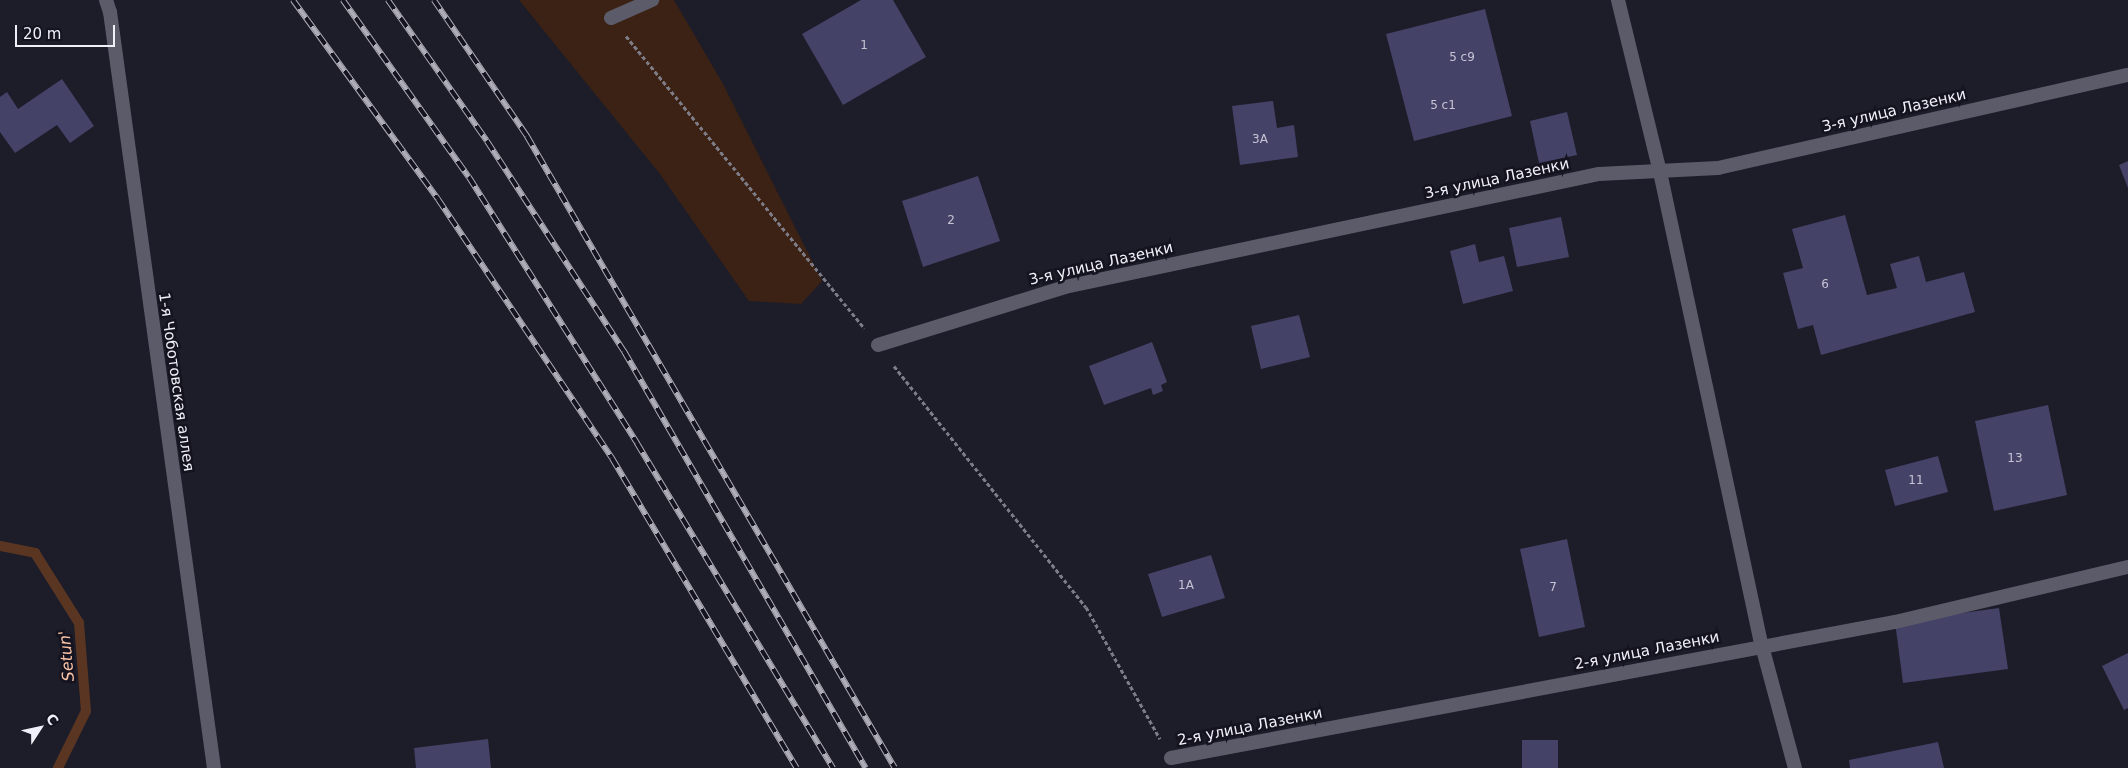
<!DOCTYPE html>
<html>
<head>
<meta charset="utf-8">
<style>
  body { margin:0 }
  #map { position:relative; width:2128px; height:768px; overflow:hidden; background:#1d1c29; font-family:"DejaVu Sans",sans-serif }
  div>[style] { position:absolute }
  .green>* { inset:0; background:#3b2214 }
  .stream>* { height:10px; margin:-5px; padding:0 5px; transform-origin:5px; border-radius:5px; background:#5a3622 }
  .building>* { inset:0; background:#444267 }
  .path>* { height:3px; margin-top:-1.5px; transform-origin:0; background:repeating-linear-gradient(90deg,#7d7c87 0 4px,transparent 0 6.5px) }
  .minor>* { height:14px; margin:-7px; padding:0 7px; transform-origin:7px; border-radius:7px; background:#5b5b6a }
  .rail>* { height:5.5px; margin-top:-2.75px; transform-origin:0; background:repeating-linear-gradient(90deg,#14131f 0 11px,#afaeb8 0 22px); box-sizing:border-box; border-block:1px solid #afaeb8 }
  span { translate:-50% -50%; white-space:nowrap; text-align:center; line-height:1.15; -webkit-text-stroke:5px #14131f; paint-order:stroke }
  .number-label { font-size:12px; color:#c5c4d4 }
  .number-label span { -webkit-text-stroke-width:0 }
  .street-label { font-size:15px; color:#f0f0f9 }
  .water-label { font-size:16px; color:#fac4a8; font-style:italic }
  .north { position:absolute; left:15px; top:703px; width:50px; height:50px; -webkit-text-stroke:4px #14131f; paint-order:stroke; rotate:55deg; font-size:14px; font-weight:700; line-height:20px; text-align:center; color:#f0f0f9 }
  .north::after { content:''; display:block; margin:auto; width:18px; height:22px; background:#f0f0f9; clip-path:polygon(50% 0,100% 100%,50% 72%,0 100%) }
  .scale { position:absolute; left:15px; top:25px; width:100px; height:22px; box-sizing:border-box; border:2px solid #f0f0f9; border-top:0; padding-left:6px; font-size:15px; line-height:18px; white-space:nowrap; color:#f0f0f9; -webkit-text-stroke:4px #14131f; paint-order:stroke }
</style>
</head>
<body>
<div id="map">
  <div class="green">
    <i style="clip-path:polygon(519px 0,674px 0,723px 84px,822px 281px,801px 304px,749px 301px,660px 174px)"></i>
  </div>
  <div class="stream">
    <i style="left:0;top:546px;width:36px;rotate:11deg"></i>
    <i style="left:35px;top:553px;width:83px;rotate:57.8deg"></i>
    <i style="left:79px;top:623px;width:88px;rotate:85.5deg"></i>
    <i style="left:86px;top:711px;width:64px;rotate:116.2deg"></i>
  </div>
  <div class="building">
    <i style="clip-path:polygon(861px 0,893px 0,926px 57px,843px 105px,802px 34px)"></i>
    <i style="clip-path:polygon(1485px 9px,1512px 116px,1414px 141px,1386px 34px)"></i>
    <i style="clip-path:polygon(62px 79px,94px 126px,70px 143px,57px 125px,15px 153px,0 132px,0 97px,7px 92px,18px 109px)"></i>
    <i style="clip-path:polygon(1273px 101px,1277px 128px,1294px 125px,1298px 157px,1240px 165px,1232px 106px)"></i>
    <i style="clip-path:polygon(1567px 112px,1577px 155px,1539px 163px,1530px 121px)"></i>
    <i style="clip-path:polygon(2128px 161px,2128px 188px,2119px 165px)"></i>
    <i style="clip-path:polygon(978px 176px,1000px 241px,923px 267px,902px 201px)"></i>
    <i style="clip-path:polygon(1845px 215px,1867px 295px,1897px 288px,1890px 264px,1919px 256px,1926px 282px,1964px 272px,1975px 312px,1821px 355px,1813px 325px,1798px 329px,1783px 273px,1803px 268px,1792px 229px)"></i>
    <i style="clip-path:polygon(1561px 217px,1569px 257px,1517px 267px,1509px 228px)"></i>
    <i style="clip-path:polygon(1475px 244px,1479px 262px,1504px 256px,1513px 291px,1463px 304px,1450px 251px)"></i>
    <i style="clip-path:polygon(1299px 315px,1310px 357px,1261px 369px,1251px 326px)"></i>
    <i style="clip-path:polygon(1152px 342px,1167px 382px,1161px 385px,1163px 391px,1153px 395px,1151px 388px,1104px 405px,1089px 366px)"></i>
    <i style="clip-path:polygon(2048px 405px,2067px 495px,1994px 511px,1975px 421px)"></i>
    <i style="clip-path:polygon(1938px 456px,1948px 492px,1895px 506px,1885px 470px)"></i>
    <i style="clip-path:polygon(1567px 539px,1585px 627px,1539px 637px,1520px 549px)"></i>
    <i style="clip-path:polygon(1211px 555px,1225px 598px,1162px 617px,1148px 574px)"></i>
    <i style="clip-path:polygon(1999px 608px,2008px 669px,1903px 683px,1895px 622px)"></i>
    <i style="clip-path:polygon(2128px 653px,2128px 708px,2124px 710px,2102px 666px)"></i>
    <i style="clip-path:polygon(488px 739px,491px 768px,416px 768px,414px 748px)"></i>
    <i style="clip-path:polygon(1522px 740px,1558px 740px,1558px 768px,1522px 768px)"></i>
    <i style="clip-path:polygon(1938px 742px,1944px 768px,1850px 768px,1849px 760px)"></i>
  </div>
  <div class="path">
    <i style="left:626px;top:36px;width:377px;rotate:50.8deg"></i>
    <i style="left:894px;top:366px;width:308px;rotate:51.5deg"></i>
    <i style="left:1086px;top:607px;width:151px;rotate:60.7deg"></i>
  </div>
  <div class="minor">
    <i style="left:106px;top:0;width:13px;rotate:72deg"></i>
    <i style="left:110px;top:12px;width:763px;rotate:82.17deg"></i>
    <i style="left:1618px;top:0;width:177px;rotate:76.3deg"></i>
    <i style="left:1660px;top:172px;width:485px;rotate:77.9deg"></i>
    <i style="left:1762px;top:646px;width:126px;rotate:74.9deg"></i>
    <i style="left:611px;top:18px;width:45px;rotate:-23.7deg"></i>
    <i style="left:878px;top:345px;width:196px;rotate:-17.2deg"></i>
    <i style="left:1065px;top:287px;width:546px;rotate:-11.95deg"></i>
    <i style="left:1599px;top:174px;width:119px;rotate:-2.9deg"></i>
    <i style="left:1718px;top:168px;width:420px;rotate:-12.8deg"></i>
    <i style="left:1171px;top:758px;width:737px;rotate:-10.64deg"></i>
    <i style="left:1895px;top:622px;width:239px;rotate:-13.3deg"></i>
  </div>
  <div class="rail">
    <i style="left:293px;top:0;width:246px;rotate:53.9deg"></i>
    <i style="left:438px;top:199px;width:312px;rotate:56.1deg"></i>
    <i style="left:612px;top:458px;width:361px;rotate:59.2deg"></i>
    <i style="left:343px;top:0;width:217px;rotate:54.6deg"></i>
    <i style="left:469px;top:177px;width:315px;rotate:57.7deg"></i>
    <i style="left:637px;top:443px;width:380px;rotate:58.9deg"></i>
    <i style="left:388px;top:0;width:172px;rotate:54.9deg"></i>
    <i style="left:487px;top:141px;width:251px;rotate:56.9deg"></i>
    <i style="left:624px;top:351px;width:482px;rotate:59.9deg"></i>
    <i style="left:434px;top:0;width:165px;rotate:55.6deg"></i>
    <i style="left:527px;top:136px;width:731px;rotate:59.79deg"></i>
  </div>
  <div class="number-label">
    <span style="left:864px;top:46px">1</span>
    <span style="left:1462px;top:58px">5 с9</span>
    <span style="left:1443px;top:106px">5 с1</span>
    <span style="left:1260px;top:140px">3А</span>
    <span style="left:951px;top:221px">2</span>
    <span style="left:1825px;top:285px">6</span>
    <span style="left:2015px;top:459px">13</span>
    <span style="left:1916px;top:481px">11</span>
    <span style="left:1186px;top:586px">1А</span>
    <span style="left:1553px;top:588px">7</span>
  </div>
  <div class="street-label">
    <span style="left:1894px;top:111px;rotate:-13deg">3-я улица Лазенки</span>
    <span style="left:1497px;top:179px;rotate:-12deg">3-я улица Лазенки</span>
    <span style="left:1101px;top:264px;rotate:-13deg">3-я улица Лазенки</span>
    <span style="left:176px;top:382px;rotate:82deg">1-я Чоботовская аллея</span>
    <span style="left:1647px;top:651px;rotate:-11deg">2-я улица Лазенки</span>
    <span style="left:1250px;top:727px;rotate:-11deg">2-я улица Лазенки</span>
  </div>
  <div class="water-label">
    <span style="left:67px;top:656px;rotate:-95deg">Setun'</span>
  </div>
  <div class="north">С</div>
  <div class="scale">20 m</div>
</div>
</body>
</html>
